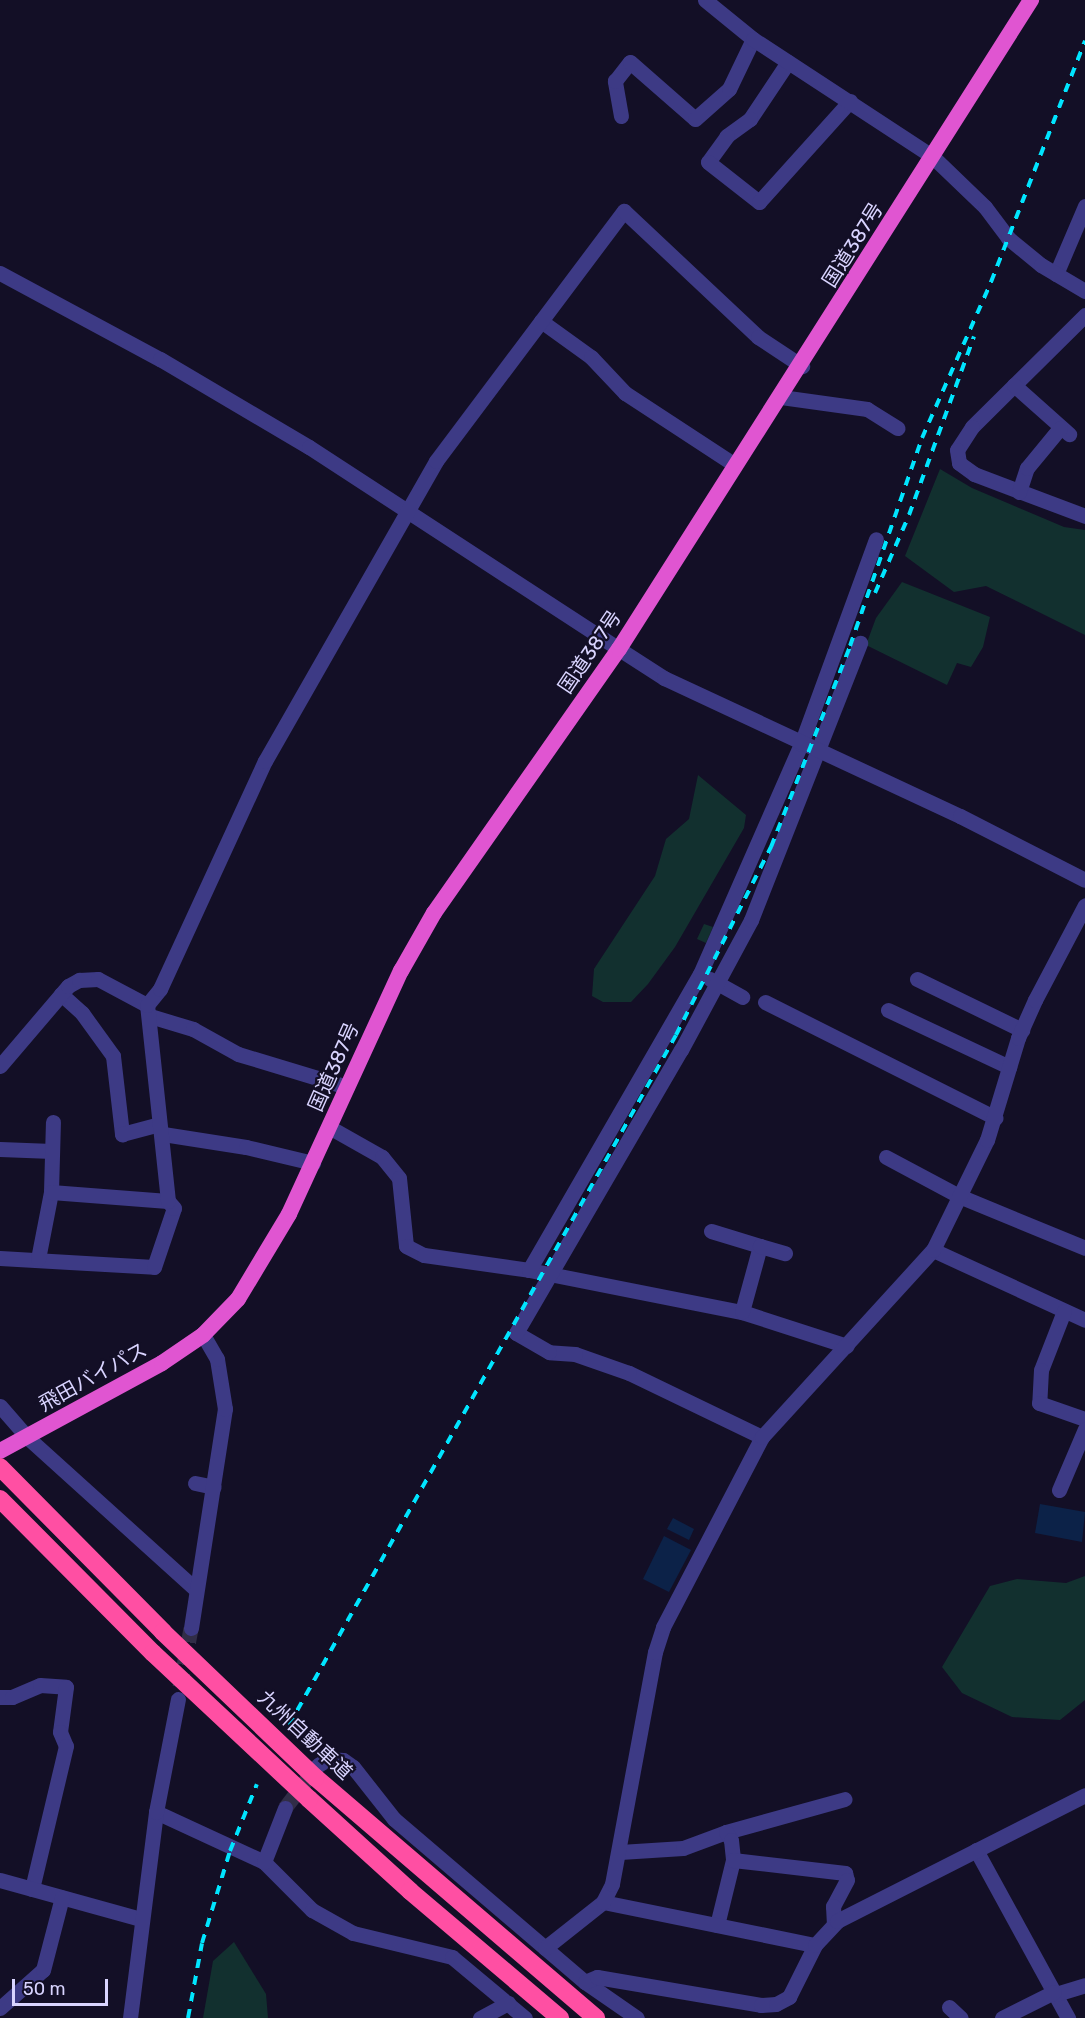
<!DOCTYPE html>
<html>
<head>
<meta charset="utf-8">
<style>
  body { margin:0 }
  #map { position:relative; width:1085px; height:2018px; overflow:hidden; background:#130f26; font-family:Rubik,"Noto Sans JP",sans-serif }
  div>[style] { position:absolute }
  .green>* { inset:0; background:#12302f }
  .water>* { inset:0; background:#0c2248 }
  .minor-tunnel>* { height:15px; margin-top:-7.5px; transform-origin:0; background:repeating-linear-gradient(90deg,#312d47 0 15px,transparent 0 23px) }
  .tertiary-tunnel>* { height:15px; margin-top:-7.5px; transform-origin:0; background:repeating-linear-gradient(90deg,#312d47 0 15px,transparent 0 23px) }
  .minor>* { height:15px; margin:-7.5px; padding:0 7.5px; transform-origin:7.5px; border-radius:7.5px; background:#3d3a85 }
  .tertiary>* { height:15px; margin:-7.5px; padding:0 7.5px; transform-origin:7.5px; border-radius:7.5px; background:#3d3a85 }
  .trunk>* { height:16px; margin:-8px; padding:0 8px; transform-origin:8px; border-radius:8px; background:#e055d1 }
  .motorway>* { height:18px; margin:-9px; padding:0 9px; transform-origin:9px; border-radius:9px; background:#ff4fa3 }
  .rail>* { height:4px; margin-top:-2px; transform-origin:0; background:repeating-linear-gradient(90deg,#00e5ff 0 9px,transparent 0 17px) }
  .motorway-bridge>* { height:18px; margin:-9px; padding:0 9px; transform-origin:9px; border-radius:9px; background:#ff4fa3 }
  span { translate:-50% -50%; white-space:nowrap; text-align:center; line-height:1.15; -webkit-text-stroke:4.5px #130f26; paint-order:stroke }
  .street-label { font-size:20px; color:#d9d4ff }
  .scale { position:absolute; left:12px; top:1979px; width:96px; height:27px; box-sizing:border-box; border:3px solid #d9d4ff; border-top:0; padding-left:8px; font-size:18px; line-height:21px; white-space:nowrap; color:#d9d4ff; -webkit-text-stroke:4px #130f26; paint-order:stroke }
</style>
</head>
<body>
<div id="map">
  <div class="green">
    <i style="clip-path:polygon(940px 469px,972px 488px,1064px 527px,1085px 530px,1085px 635px,986px 586px,954px 592px,905px 556px)"></i>
    <i style="clip-path:polygon(902px 582px,990px 617px,983px 647px,971px 667px,957px 663px,947px 685px,866px 645px,876px 618px)"></i>
    <i style="clip-path:polygon(698px 775px,746px 815px,744px 828px,675px 947px,648px 984px,631px 1002px,603px 1002px,592px 996px,594px 969px,655px 876px,666px 839px,689px 819px)"></i>
    <i style="clip-path:polygon(704px 924px,713px 927px,706px 943px,697px 939px)"></i>
    <i style="clip-path:polygon(1085px 1576px,1085px 1700px,1060px 1720px,1012px 1717px,962px 1693px,942px 1667px,990px 1586px,1017px 1579px,1066px 1583px)"></i>
    <i style="clip-path:polygon(234px 1942px,266px 1994px,268px 2018px,203px 2018px,213px 1961px)"></i>
  </div>
  <div class="water">
    <i style="clip-path:polygon(1040px 1504px,1085px 1512px,1082px 1542px,1035px 1533px)"></i>
    <i style="clip-path:polygon(673px 1518px,694px 1529px,689px 1540px,667px 1529px)"></i>
    <i style="clip-path:polygon(664px 1536px,691px 1550px,669px 1592px,643px 1579px)"></i>
  </div>
  <div class="minor-tunnel">
    <i style="left:285px;top:1808px;width:54px;rotate:-52.5deg"></i>
  </div>
  <div class="tertiary-tunnel">
    <i style="left:180px;top:1687px;width:60px;rotate:-79.4deg"></i>
  </div>
  <div class="minor">
    <i style="left:788px;top:62px;width:69px;rotate:123.7deg"></i>
    <i style="left:750px;top:119px;width:29px;rotate:144deg"></i>
    <i style="left:727px;top:136px;width:32px;rotate:126deg"></i>
    <i style="left:708px;top:162px;width:65px;rotate:38.1deg"></i>
    <i style="left:759px;top:202px;width:136px;rotate:-48deg"></i>
    <i style="left:621px;top:116px;width:36px;rotate:-100deg"></i>
    <i style="left:615px;top:81px;width:24px;rotate:-52deg"></i>
    <i style="left:630px;top:62px;width:86px;rotate:41.2deg"></i>
    <i style="left:695px;top:119px;width:45px;rotate:-41.4deg"></i>
    <i style="left:729px;top:89px;width:55px;rotate:-64.4deg"></i>
    <i style="left:0;top:273px;width:182px;rotate:28.3deg"></i>
    <i style="left:160px;top:359px;width:173px;rotate:30.6deg"></i>
    <i style="left:309px;top:447px;width:370px;rotate:33.1deg"></i>
    <i style="left:1056px;top:274px;width:74px;rotate:-66.9deg"></i>
    <i style="left:1085px;top:315px;width:159px;rotate:135.3deg"></i>
    <i style="left:972px;top:427px;width:27px;rotate:123deg"></i>
    <i style="left:957px;top:450px;width:13px;rotate:81deg"></i>
    <i style="left:959px;top:463px;width:19px;rotate:36deg"></i>
    <i style="left:974px;top:474px;width:119px;rotate:20.7deg"></i>
    <i style="left:541px;top:321px;width:62px;rotate:35.8deg"></i>
    <i style="left:591px;top:357px;width:50px;rotate:46.6deg"></i>
    <i style="left:625px;top:393px;width:131px;rotate:33.2deg"></i>
    <i style="left:1014px;top:385px;width:74px;rotate:41.7deg"></i>
    <i style="left:781px;top:397px;width:87px;rotate:7.9deg"></i>
    <i style="left:867px;top:409px;width:36px;rotate:32deg"></i>
    <i style="left:1019px;top:492px;width:25px;rotate:-72deg"></i>
    <i style="left:1027px;top:468px;width:52px;rotate:-50.5deg"></i>
    <i style="left:710px;top:979px;width:37px;rotate:29deg"></i>
    <i style="left:917px;top:979px;width:117px;rotate:25.9deg"></i>
    <i style="left:61px;top:994px;width:28px;rotate:42deg"></i>
    <i style="left:82px;top:1013px;width:53px;rotate:54.2deg"></i>
    <i style="left:113px;top:1056px;width:79px;rotate:83.4deg"></i>
    <i style="left:122px;top:1134px;width:38px;rotate:-15deg"></i>
    <i style="left:765px;top:1002px;width:258px;rotate:26.7deg"></i>
    <i style="left:888px;top:1010px;width:134px;rotate:25.2deg"></i>
    <i style="left:150px;top:1016px;width:45px;rotate:16.8deg"></i>
    <i style="left:193px;top:1029px;width:51px;rotate:29.1deg"></i>
    <i style="left:238px;top:1054px;width:114px;rotate:16.8deg"></i>
    <i style="left:0;top:1066px;width:105px;rotate:-49.6deg"></i>
    <i style="left:68px;top:986px;width:13px;rotate:-29deg"></i>
    <i style="left:79px;top:980px;width:19px;rotate:-3deg"></i>
    <i style="left:98px;top:979px;width:55px;rotate:28deg"></i>
    <i style="left:329px;top:1127px;width:61px;rotate:29.5deg"></i>
    <i style="left:382px;top:1157px;width:27px;rotate:51deg"></i>
    <i style="left:399px;top:1178px;width:68px;rotate:84.1deg"></i>
    <i style="left:406px;top:1246px;width:20px;rotate:27deg"></i>
    <i style="left:424px;top:1255px;width:106px;rotate:8.1deg"></i>
    <i style="left:529px;top:1270px;width:217px;rotate:11.2deg"></i>
    <i style="left:742px;top:1312px;width:110px;rotate:17.9deg"></i>
    <i style="left:163px;top:1134px;width:84px;rotate:8.9deg"></i>
    <i style="left:246px;top:1147px;width:69px;rotate:13.4deg"></i>
    <i style="left:0;top:1149px;width:52px;rotate:2.2deg"></i>
    <i style="left:886px;top:1157px;width:83px;rotate:28.1deg"></i>
    <i style="left:959px;top:1196px;width:136px;rotate:22.4deg"></i>
    <i style="left:51px;top:1192px;width:70px;rotate:-88.4deg"></i>
    <i style="left:711px;top:1231px;width:51px;rotate:17deg"></i>
    <i style="left:760px;top:1246px;width:68px;rotate:105.3deg"></i>
    <i style="left:760px;top:1246px;width:26px;rotate:16deg"></i>
    <i style="left:933px;top:1250px;width:167px;rotate:24.7deg"></i>
    <i style="left:0;top:1258px;width:154px;rotate:3.3deg"></i>
    <i style="left:154px;top:1267px;width:62px;rotate:-71.3deg"></i>
    <i style="left:174px;top:1208px;width:9px;rotate:-131deg"></i>
    <i style="left:38px;top:1259px;width:68px;rotate:-79deg"></i>
    <i style="left:51px;top:1192px;width:117px;rotate:4.4deg"></i>
    <i style="left:168px;top:1201px;width:197px;rotate:-96.1deg"></i>
    <i style="left:147px;top:1005px;width:21px;rotate:-51deg"></i>
    <i style="left:160px;top:989px;width:251px;rotate:-65.3deg"></i>
    <i style="left:265px;top:761px;width:345px;rotate:-60.3deg"></i>
    <i style="left:436px;top:461px;width:313px;rotate:-53.1deg"></i>
    <i style="left:624px;top:211px;width:184px;rotate:43.2deg"></i>
    <i style="left:758px;top:337px;width:53px;rotate:33.4deg"></i>
    <i style="left:529px;top:1270px;width:342px;rotate:-60deg"></i>
    <i style="left:700px;top:974px;width:251px;rotate:-66.3deg"></i>
    <i style="left:801px;top:744px;width:218px;rotate:-69.9deg"></i>
    <i style="left:1064px;top:1311px;width:63px;rotate:111.3deg"></i>
    <i style="left:1041px;top:1370px;width:33px;rotate:93deg"></i>
    <i style="left:1039px;top:1403px;width:49px;rotate:19.2deg"></i>
    <i style="left:0;top:1406px;width:41px;rotate:48.9deg"></i>
    <i style="left:27px;top:1437px;width:227px;rotate:42.1deg"></i>
    <i style="left:762px;top:1437px;width:148px;rotate:-154.3deg"></i>
    <i style="left:629px;top:1373px;width:57px;rotate:-160.6deg"></i>
    <i style="left:575px;top:1354px;width:26px;rotate:-176deg"></i>
    <i style="left:549px;top:1352px;width:38px;rotate:-150deg"></i>
    <i style="left:516px;top:1333px;width:328px;rotate:-59.8deg"></i>
    <i style="left:681px;top:1050px;width:148px;rotate:-61.7deg"></i>
    <i style="left:751px;top:920px;width:298px;rotate:-68.5deg"></i>
    <i style="left:195px;top:1483px;width:19px;rotate:12deg"></i>
    <i style="left:1059px;top:1490px;width:66px;rotate:-66.9deg"></i>
    <i style="left:0;top:1697px;width:12px"></i>
    <i style="left:12px;top:1697px;width:30px;rotate:-23deg"></i>
    <i style="left:40px;top:1685px;width:26px;rotate:4deg"></i>
    <i style="left:66px;top:1687px;width:45px;rotate:97.6deg"></i>
    <i style="left:60px;top:1732px;width:15px;rotate:67deg"></i>
    <i style="left:66px;top:1746px;width:147px;rotate:103.4deg"></i>
    <i style="left:318px;top:1765px;width:12px;rotate:-31deg"></i>
    <i style="left:328px;top:1759px;width:15px;rotate:4deg"></i>
    <i style="left:343px;top:1760px;width:12px;rotate:35deg"></i>
    <i style="left:353px;top:1767px;width:66px;rotate:51.7deg"></i>
    <i style="left:394px;top:1819px;width:251px;rotate:40.5deg"></i>
    <i style="left:585px;top:1982px;width:63px;rotate:34.7deg"></i>
    <i style="left:156px;top:1812px;width:119px;rotate:24.8deg"></i>
    <i style="left:264px;top:1862px;width:68px;rotate:45deg"></i>
    <i style="left:312px;top:1910px;width:47px;rotate:29.3deg"></i>
    <i style="left:353px;top:1933px;width:102px;rotate:13.6deg"></i>
    <i style="left:452px;top:1957px;width:95px;rotate:39.9deg"></i>
    <i style="left:726px;top:1832px;width:123px;rotate:-15.5deg"></i>
    <i style="left:976px;top:1850px;width:192px;rotate:61.3deg"></i>
    <i style="left:620px;top:1852px;width:63px;rotate:-3.6deg"></i>
    <i style="left:683px;top:1848px;width:46px;rotate:-20.4deg"></i>
    <i style="left:726px;top:1832px;width:9px;rotate:58deg"></i>
    <i style="left:731px;top:1840px;width:20px;rotate:84deg"></i>
    <i style="left:733px;top:1860px;width:67px;rotate:103.8deg"></i>
    <i style="left:733px;top:1860px;width:113px;rotate:6.6deg"></i>
    <i style="left:845px;top:1873px;width:7px;rotate:74deg"></i>
    <i style="left:847px;top:1880px;width:30px;rotate:118deg"></i>
    <i style="left:833px;top:1906px;width:17px;rotate:87deg"></i>
    <i style="left:264px;top:1862px;width:58px;rotate:-68.7deg"></i>
    <i style="left:0;top:1880px;width:146px;rotate:15.5deg"></i>
    <i style="left:603px;top:1902px;width:216px;rotate:11.5deg"></i>
    <i style="left:545px;top:1948px;width:74px;rotate:-38.4deg"></i>
    <i style="left:603px;top:1902px;width:20px;rotate:-63deg"></i>
    <i style="left:612px;top:1884px;width:236px;rotate:-79.5deg"></i>
    <i style="left:655px;top:1652px;width:26px;rotate:-72deg"></i>
    <i style="left:663px;top:1627px;width:214px;rotate:-62.5deg"></i>
    <i style="left:762px;top:1437px;width:253px;rotate:-47.6deg"></i>
    <i style="left:933px;top:1250px;width:123px;rotate:-63.9deg"></i>
    <i style="left:987px;top:1140px;width:107px;rotate:-73.1deg"></i>
    <i style="left:1018px;top:1038px;width:42px;rotate:-65.9deg"></i>
    <i style="left:1035px;top:1000px;width:107px;rotate:-62.2deg"></i>
    <i style="left:585px;top:1982px;width:13px;rotate:-23deg"></i>
    <i style="left:597px;top:1977px;width:166px;rotate:9.7deg"></i>
    <i style="left:761px;top:2005px;width:15px;rotate:-4deg"></i>
    <i style="left:776px;top:2004px;width:15px;rotate:-28deg"></i>
    <i style="left:789px;top:1997px;width:58px;rotate:-63.4deg"></i>
    <i style="left:815px;top:1945px;width:33px;rotate:-47deg"></i>
    <i style="left:837px;top:1921px;width:278px;rotate:-26.9deg"></i>
    <i style="left:1056px;top:1994px;width:30px;rotate:-17deg"></i>
    <i style="left:949px;top:2007px;width:16px;rotate:43deg"></i>
    <i style="left:0;top:2008px;width:57px;rotate:-41.5deg"></i>
    <i style="left:43px;top:1970px;width:75px;rotate:-75.4deg"></i>
    <i style="left:480px;top:2018px;width:32px;rotate:-28deg"></i>
    <i style="left:1002px;top:2018px;width:58px;rotate:-26.6deg"></i>
  </div>
  <div class="tertiary">
    <i style="left:705px;top:0;width:62px;rotate:39.1deg"></i>
    <i style="left:753px;top:39px;width:215px;rotate:33.2deg"></i>
    <i style="left:933px;top:157px;width:72px;rotate:43.9deg"></i>
    <i style="left:985px;top:207px;width:39px;rotate:53deg"></i>
    <i style="left:1008px;top:238px;width:43px;rotate:39.3deg"></i>
    <i style="left:1041px;top:265px;width:51px;rotate:30.6deg"></i>
    <i style="left:619px;top:649px;width:54px;rotate:32.8deg"></i>
    <i style="left:664px;top:678px;width:327px;rotate:25deg"></i>
    <i style="left:960px;top:816px;width:140px;rotate:27.1deg"></i>
    <i style="left:191px;top:1628px;width:222px;rotate:-81.2deg"></i>
    <i style="left:225px;top:1409px;width:51px;rotate:-99.1deg"></i>
    <i style="left:217px;top:1359px;width:28px;rotate:-120deg"></i>
    <i style="left:130px;top:2018px;width:208px;rotate:-82.8deg"></i>
    <i style="left:156px;top:1812px;width:115px;rotate:-79deg"></i>
  </div>
  <div class="trunk">
    <i style="left:0;top:1451px;width:184px;rotate:-28.5deg"></i>
    <i style="left:162px;top:1363px;width:50px;rotate:-34.3deg"></i>
    <i style="left:203px;top:1335px;width:50px;rotate:-45.8deg"></i>
    <i style="left:238px;top:1299px;width:99px;rotate:-59deg"></i>
    <i style="left:289px;top:1214px;width:268px;rotate:-65.3deg"></i>
    <i style="left:401px;top:971px;width:67px;rotate:-60.4deg"></i>
    <i style="left:434px;top:913px;width:322px;rotate:-55deg"></i>
    <i style="left:619px;top:649px;width:769px;rotate:-57.59deg"></i>
  </div>
  <div class="motorway">
    <i style="left:0;top:1467px;width:232px;rotate:45.3deg"></i>
    <i style="left:0;top:1499px;width:217px;rotate:45.2deg"></i>
    <i style="left:316px;top:1778px;width:369px;rotate:40.6deg"></i>
    <i style="left:309px;top:1799px;width:137px;rotate:42.3deg"></i>
    <i style="left:410px;top:1891px;width:197px;rotate:40.3deg"></i>
  </div>
  <div class="rail">
    <i style="left:875px;top:593px;width:85px;rotate:-66.4deg"></i>
    <i style="left:909px;top:515px;width:190px;rotate:-70deg"></i>
    <i style="left:289px;top:1725px;width:791px;rotate:-60.71deg"></i>
    <i style="left:676px;top:1035px;width:211px;rotate:-63.2deg"></i>
    <i style="left:771px;top:847px;width:216px;rotate:-68.5deg"></i>
    <i style="left:850px;top:646px;width:220px;rotate:-70.9deg"></i>
    <i style="left:922px;top:438px;width:171px;rotate:-66.1deg"></i>
    <i style="left:991px;top:282px;width:259px;rotate:-68.7deg"></i>
    <i style="left:188px;top:2018px;width:76px;rotate:-79.4deg"></i>
    <i style="left:202px;top:1943px;width:96px;rotate:-73.1deg"></i>
    <i style="left:230px;top:1851px;width:72px;rotate:-68.1deg"></i>
  </div>
  <div class="motorway-bridge">
    <i style="left:163px;top:1632px;width:211px;rotate:43.7deg"></i>
    <i style="left:153px;top:1653px;width:214px;rotate:43.1deg"></i>
  </div>
  <div class="street-label">
    <span style="left:853px;top:245px;rotate:-58deg">国道387号</span>
    <span style="left:590px;top:652px;rotate:-56deg">国道387号</span>
    <span style="left:334px;top:1067px;rotate:-66deg">国道387号</span>
    <span style="left:93px;top:1377px;rotate:-29deg">飛田バイパス</span>
    <span style="left:305px;top:1735px;rotate:43deg">九州自動車道</span>
  </div>
  <div class="scale">50 m</div>
</div>
</body>
</html>
